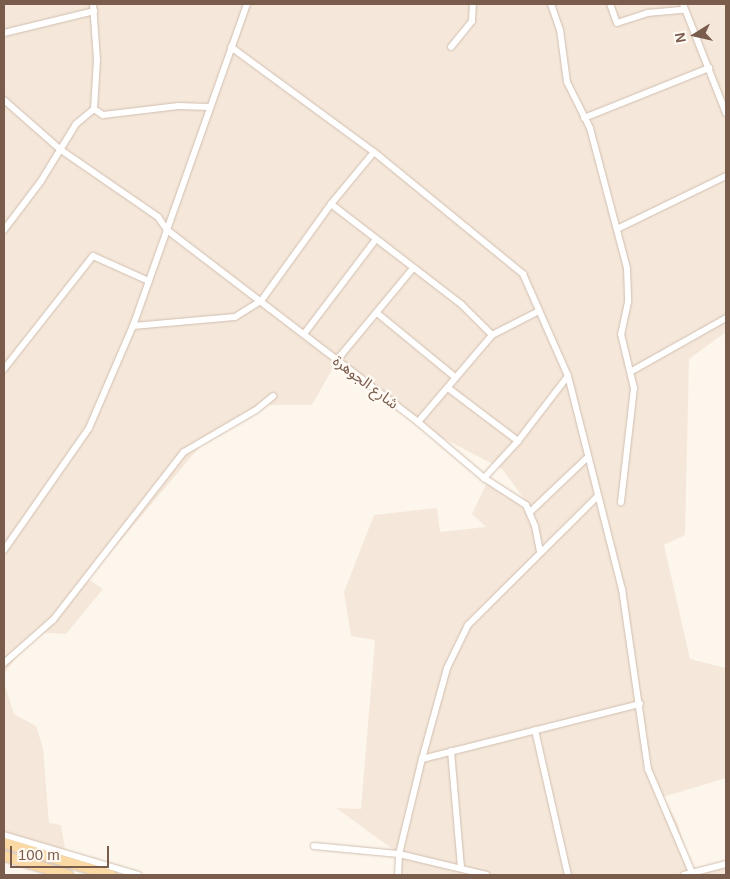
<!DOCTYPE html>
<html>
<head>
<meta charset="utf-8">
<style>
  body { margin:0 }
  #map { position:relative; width:730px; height:879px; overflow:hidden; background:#fdf6ec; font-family:Arial,"Noto Sans Arabic",sans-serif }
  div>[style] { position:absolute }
  .residential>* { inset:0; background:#f5e8da }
  .roads { filter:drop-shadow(0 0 1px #d1beb0) drop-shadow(0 0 1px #d1beb0) }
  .minor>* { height:6px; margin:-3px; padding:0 3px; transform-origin:3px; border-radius:3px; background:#fff }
  .primary>* { height:10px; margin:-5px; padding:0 5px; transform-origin:5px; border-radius:5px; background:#fbd9a5 }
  span { translate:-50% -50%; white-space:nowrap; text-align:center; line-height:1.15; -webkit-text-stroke:4.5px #fffaf3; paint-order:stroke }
  .street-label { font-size:15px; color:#7a5c4d }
  .frame { position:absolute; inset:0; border:5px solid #7a5c4d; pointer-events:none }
  .north { position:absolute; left:670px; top:10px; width:50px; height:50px; -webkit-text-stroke:4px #fffaf3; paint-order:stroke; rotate:260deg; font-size:14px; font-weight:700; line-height:20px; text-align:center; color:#7a5c4d }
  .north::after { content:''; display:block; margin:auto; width:18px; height:22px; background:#7a5c4d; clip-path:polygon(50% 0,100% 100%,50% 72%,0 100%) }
  .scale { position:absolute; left:10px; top:846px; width:99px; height:22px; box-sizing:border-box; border:2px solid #7a5c4d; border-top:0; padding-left:6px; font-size:15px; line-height:18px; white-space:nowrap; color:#7a5c4d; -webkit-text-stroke:4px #fffaf3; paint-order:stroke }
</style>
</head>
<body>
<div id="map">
  <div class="residential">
    <i style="clip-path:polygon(4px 4px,726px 4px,726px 332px,689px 359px,685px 535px,664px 545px,690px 659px,726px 668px,726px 778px,663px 797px,678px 824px,692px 873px,726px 864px,726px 875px,398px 875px,398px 853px,336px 808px,361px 809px,375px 640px,351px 636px,344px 592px,374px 515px,437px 508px,440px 532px,486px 527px,472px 514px,489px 478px,525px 500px,502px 469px,418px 425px,337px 361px,312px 405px,269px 405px,208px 437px,88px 579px,103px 589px,66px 634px,35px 632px,4px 674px)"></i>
    <i style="clip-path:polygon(4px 682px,14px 714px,36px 726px,43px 748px,49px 823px,61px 825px,66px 855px,4px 839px)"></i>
  </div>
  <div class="roads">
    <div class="minor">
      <i style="left:93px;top:4px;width:56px;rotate:85.9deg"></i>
      <i style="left:97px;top:60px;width:49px;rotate:93.5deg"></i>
      <i style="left:94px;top:109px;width:11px;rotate:34deg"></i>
      <i style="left:103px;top:115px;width:76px;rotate:-6.8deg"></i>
      <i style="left:178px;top:106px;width:31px;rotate:2deg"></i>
      <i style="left:551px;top:4px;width:28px;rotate:71deg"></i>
      <i style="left:560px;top:30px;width:52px;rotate:82.3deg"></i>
      <i style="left:567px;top:82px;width:51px;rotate:63.4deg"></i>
      <i style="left:590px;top:128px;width:145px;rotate:75.2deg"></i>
      <i style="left:627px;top:268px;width:34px;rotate:88deg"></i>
      <i style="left:628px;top:302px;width:33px;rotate:102deg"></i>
      <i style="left:621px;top:334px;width:56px;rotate:76.5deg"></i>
      <i style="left:634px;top:388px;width:115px;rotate:96.5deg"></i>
      <i style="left:610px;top:4px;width:20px;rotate:70deg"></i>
      <i style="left:617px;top:23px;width:32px;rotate:-18deg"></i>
      <i style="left:647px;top:13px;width:37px;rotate:-5deg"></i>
      <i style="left:683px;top:4px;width:117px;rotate:68.5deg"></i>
      <i style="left:4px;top:33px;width:93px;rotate:-13.7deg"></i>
      <i style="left:231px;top:47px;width:177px;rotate:36.3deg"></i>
      <i style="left:374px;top:152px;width:193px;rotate:39.3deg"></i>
      <i style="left:523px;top:274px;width:111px;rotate:66.2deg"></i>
      <i style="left:568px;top:376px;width:220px;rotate:75.8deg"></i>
      <i style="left:622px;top:589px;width:182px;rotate:81.8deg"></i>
      <i style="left:648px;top:769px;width:115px;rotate:67deg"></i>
      <i style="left:451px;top:47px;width:33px;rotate:-51deg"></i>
      <i style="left:472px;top:21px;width:17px;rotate:-87deg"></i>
      <i style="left:4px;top:100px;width:76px;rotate:41.3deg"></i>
      <i style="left:61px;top:150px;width:118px;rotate:34.6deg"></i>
      <i style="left:158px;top:217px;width:16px;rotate:55deg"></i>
      <i style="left:167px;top:230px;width:316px;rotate:37.4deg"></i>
      <i style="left:418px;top:422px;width:87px;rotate:40.3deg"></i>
      <i style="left:484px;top:478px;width:50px;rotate:32.7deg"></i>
      <i style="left:526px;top:505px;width:23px;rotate:67deg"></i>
      <i style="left:535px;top:526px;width:25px;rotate:79deg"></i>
      <i style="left:584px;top:118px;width:135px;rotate:-21.8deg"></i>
      <i style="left:331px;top:204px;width:165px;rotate:37.6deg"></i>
      <i style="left:462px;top:305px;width:42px;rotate:45deg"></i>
      <i style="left:617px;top:229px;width:121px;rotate:-25.9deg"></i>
      <i style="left:4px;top:230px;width:61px;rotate:-52.9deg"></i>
      <i style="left:41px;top:181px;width:67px;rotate:-58.4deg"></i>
      <i style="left:76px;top:124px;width:23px;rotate:-40deg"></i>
      <i style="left:377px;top:313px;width:101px;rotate:39.4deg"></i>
      <i style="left:133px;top:326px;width:102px;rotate:-5deg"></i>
      <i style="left:235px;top:317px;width:31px;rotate:-32deg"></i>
      <i style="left:261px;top:301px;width:120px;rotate:-54.2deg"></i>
      <i style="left:331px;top:204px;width:67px;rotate:-50.4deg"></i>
      <i style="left:304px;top:334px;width:119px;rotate:-52.8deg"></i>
      <i style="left:337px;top:360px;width:119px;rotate:-50.4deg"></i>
      <i style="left:4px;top:369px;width:144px;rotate:-51.8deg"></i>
      <i style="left:93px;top:256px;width:61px;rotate:24.1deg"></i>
      <i style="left:632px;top:371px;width:108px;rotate:-29.4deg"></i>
      <i style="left:448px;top:388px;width:88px;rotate:37.1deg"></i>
      <i style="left:418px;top:422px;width:114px;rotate:-49.6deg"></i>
      <i style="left:492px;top:335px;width:53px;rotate:-27.1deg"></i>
      <i style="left:484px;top:478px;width:50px;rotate:-47.4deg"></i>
      <i style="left:518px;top:441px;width:82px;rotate:-52.4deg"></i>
      <i style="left:530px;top:512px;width:80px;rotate:-43.5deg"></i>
      <i style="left:4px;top:550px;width:149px;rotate:-55.1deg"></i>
      <i style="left:89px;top:428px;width:111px;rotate:-66.7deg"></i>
      <i style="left:133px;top:326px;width:342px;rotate:-70.5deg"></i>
      <i style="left:4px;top:663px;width:65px;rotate:-41.3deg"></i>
      <i style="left:53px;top:620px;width:213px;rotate:-52.1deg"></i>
      <i style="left:184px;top:452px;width:83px;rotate:-30.3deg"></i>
      <i style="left:256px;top:410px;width:22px;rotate:-39deg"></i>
      <i style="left:535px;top:730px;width:149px;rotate:77.2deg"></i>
      <i style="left:451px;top:751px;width:116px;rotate:85.1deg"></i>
      <i style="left:422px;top:759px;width:225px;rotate:-14.2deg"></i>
      <i style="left:4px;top:835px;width:140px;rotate:16.6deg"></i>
      <i style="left:314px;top:846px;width:85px;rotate:5.4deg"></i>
      <i style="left:399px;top:854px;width:90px;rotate:13.4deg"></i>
      <i style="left:398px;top:875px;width:21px;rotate:-87deg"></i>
      <i style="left:399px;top:854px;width:98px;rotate:-76.4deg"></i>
      <i style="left:422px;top:759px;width:94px;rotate:-74.6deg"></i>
      <i style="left:447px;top:668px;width:48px;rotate:-64deg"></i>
      <i style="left:468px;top:625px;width:183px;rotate:-44.8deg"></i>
      <i style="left:684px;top:875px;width:43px;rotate:-14.7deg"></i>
    </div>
    <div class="primary">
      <i style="left:4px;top:843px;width:112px;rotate:16.7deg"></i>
      <i style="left:4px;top:856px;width:67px;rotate:16.5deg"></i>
    </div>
  </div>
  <div class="street-label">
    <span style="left:366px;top:382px;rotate:37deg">شارع الجوهرة</span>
  </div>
  <div class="frame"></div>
  <div class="north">N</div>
  <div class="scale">100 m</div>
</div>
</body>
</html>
